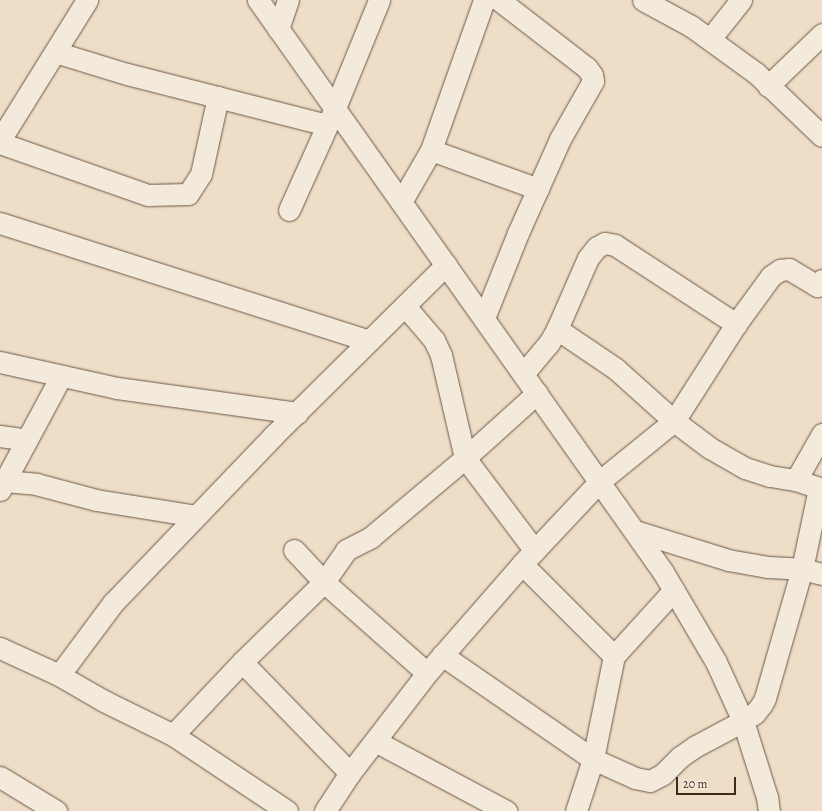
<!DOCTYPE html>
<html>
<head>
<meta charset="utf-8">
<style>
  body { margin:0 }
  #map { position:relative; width:822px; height:811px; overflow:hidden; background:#eedec7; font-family:Alegreya,serif }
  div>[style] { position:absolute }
  .roads { filter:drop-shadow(0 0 1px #6c5748) drop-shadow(0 0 1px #6c5748) }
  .minor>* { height:21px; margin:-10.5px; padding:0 10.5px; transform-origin:10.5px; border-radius:10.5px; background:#f4eadb }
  span { translate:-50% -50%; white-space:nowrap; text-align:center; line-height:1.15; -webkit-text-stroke:3px #f4eadb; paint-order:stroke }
  .scale { position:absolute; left:676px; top:777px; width:60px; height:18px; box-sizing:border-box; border:2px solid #412a1e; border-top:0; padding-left:5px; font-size:12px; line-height:14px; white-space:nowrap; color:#412a1e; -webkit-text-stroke:3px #f4eadb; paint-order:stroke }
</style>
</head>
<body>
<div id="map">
  <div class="roads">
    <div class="minor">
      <i style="left:258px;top:0;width:701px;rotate:54.7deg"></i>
      <i style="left:663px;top:572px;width:104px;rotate:59.5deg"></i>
      <i style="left:716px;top:662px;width:65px;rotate:65.4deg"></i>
      <i style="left:743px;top:721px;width:80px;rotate:72.5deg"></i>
      <i style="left:767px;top:797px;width:14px;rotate:82deg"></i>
      <i style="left:643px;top:0;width:55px;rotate:28.4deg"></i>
      <i style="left:691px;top:26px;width:80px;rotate:35.9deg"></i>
      <i style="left:756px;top:73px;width:91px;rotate:43.7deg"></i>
      <i style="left:278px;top:29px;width:31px;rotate:-71deg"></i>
      <i style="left:710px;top:39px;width:50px;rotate:-51.5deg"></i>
      <i style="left:55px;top:52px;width:75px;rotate:17deg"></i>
      <i style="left:127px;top:74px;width:206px;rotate:14.3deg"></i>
      <i style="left:768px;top:86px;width:75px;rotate:-43.9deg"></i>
      <i style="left:0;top:140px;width:165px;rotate:-58.1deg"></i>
      <i style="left:0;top:143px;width:157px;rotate:19.4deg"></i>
      <i style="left:148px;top:195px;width:40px;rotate:-1.4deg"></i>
      <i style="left:188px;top:194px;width:24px;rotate:-57deg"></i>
      <i style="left:201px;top:174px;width:79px;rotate:-77.6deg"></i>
      <i style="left:431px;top:150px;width:114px;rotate:20deg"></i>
      <i style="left:401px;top:202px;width:60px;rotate:-60deg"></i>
      <i style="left:431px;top:150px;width:159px;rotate:-70.5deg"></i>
      <i style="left:289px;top:210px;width:112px;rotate:-65.7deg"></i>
      <i style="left:335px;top:108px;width:117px;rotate:-67.8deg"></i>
      <i style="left:0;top:223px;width:387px;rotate:17.7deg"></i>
      <i style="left:405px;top:306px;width:45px;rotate:49.5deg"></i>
      <i style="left:434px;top:340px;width:17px;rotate:65deg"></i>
      <i style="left:441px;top:355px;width:106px;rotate:76.9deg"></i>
      <i style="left:465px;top:458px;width:116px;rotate:53deg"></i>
      <i style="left:484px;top:318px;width:92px;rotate:-68.2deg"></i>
      <i style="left:518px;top:233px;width:103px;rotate:-65.9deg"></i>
      <i style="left:560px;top:139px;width:67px;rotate:-60.4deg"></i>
      <i style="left:593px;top:81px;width:6px;rotate:-99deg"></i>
      <i style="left:592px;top:75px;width:9px;rotate:-126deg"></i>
      <i style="left:587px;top:68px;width:111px;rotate:-142.3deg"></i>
      <i style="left:557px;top:329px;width:71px;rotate:34.1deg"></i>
      <i style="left:616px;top:369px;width:78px;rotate:41.9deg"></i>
      <i style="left:674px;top:421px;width:45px;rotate:36.9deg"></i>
      <i style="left:710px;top:448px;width:40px;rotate:29.7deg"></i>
      <i style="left:745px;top:468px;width:26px;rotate:18deg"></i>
      <i style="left:770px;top:476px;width:26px;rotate:9deg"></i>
      <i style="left:796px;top:480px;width:28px;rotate:19deg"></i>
      <i style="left:0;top:362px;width:120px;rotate:12.5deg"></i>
      <i style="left:117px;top:388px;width:182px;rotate:7.9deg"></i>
      <i style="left:523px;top:374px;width:40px;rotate:-50deg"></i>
      <i style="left:549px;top:343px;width:16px;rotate:-60deg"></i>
      <i style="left:557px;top:329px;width:77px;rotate:-66.4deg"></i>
      <i style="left:588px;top:258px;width:14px;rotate:-51deg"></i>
      <i style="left:597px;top:247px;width:9px;rotate:-27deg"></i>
      <i style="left:605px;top:243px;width:10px;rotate:11deg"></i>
      <i style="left:615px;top:245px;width:145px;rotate:33.1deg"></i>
      <i style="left:0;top:436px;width:27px;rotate:8deg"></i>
      <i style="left:796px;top:480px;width:53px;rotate:-60.5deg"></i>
      <i style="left:4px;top:481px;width:32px;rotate:5deg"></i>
      <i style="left:36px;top:484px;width:62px;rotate:14.9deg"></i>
      <i style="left:96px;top:500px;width:101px;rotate:9.1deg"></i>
      <i style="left:0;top:490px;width:129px;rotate:-61.8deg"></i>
      <i style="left:635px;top:531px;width:97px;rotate:17.3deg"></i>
      <i style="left:728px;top:560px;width:41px;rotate:9.9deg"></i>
      <i style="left:768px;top:567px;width:34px;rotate:3deg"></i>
      <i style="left:802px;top:569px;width:21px;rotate:14deg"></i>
      <i style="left:294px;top:550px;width:44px;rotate:46.8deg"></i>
      <i style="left:324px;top:582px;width:137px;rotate:41.5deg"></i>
      <i style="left:522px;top:564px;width:130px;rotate:45deg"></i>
      <i style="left:0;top:648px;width:63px;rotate:24.5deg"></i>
      <i style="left:57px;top:674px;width:54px;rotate:29.9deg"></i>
      <i style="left:104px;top:701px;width:77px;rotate:26.2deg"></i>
      <i style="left:173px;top:735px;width:137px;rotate:33.7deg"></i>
      <i style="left:442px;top:655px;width:183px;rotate:34.6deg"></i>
      <i style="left:593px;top:759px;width:46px;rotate:24.3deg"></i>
      <i style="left:635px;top:778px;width:15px;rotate:11deg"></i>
      <i style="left:650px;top:781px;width:15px;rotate:-28deg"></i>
      <i style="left:663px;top:774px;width:24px;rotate:-45deg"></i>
      <i style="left:680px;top:757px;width:19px;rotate:-35deg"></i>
      <i style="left:696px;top:746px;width:53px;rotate:-28deg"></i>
      <i style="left:743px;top:721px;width:14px;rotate:-34deg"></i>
      <i style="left:755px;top:713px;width:11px;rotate:-52deg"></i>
      <i style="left:762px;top:704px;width:7px;rotate:-63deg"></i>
      <i style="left:765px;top:698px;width:134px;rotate:-74deg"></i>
      <i style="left:802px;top:569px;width:83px;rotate:-78.1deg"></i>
      <i style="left:242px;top:662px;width:155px;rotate:45.8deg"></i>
      <i style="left:57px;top:674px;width:3px"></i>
      <i style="left:60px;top:674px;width:89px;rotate:-53.3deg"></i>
      <i style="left:113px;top:603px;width:233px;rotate:-46.2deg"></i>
      <i style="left:274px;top:435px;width:242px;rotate:-44.7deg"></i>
      <i style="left:173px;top:735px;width:100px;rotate:-46.6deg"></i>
      <i style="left:242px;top:662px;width:115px;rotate:-44.3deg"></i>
      <i style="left:324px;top:582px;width:39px;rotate:-55deg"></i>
      <i style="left:346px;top:550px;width:28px;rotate:-27deg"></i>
      <i style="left:371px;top:537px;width:123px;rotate:-40deg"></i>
      <i style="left:465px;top:458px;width:97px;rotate:-42.1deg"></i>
      <i style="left:375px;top:741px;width:149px;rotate:28.1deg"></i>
      <i style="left:0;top:777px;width:66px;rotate:31.3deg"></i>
      <i style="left:325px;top:811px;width:45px;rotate:-56.7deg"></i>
      <i style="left:350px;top:773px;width:126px;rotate:-52.4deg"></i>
      <i style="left:427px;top:673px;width:145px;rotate:-48.9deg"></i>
      <i style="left:522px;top:564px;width:114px;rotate:-46.8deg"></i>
      <i style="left:600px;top:481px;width:95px;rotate:-39deg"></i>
      <i style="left:674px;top:421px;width:115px;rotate:-57.4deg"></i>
      <i style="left:736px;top:324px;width:59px;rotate:-53.9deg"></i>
      <i style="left:771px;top:276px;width:11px;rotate:-34deg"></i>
      <i style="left:780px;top:270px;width:9px;rotate:-6deg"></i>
      <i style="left:789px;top:269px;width:33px;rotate:31deg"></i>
      <i style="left:817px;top:286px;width:8px;rotate:-50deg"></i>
      <i style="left:576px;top:811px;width:55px;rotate:-71.9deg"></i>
      <i style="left:593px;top:759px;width:105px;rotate:-78.5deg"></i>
      <i style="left:614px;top:656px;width:89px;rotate:-47.7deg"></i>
    </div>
  </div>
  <div class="scale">20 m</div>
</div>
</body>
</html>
